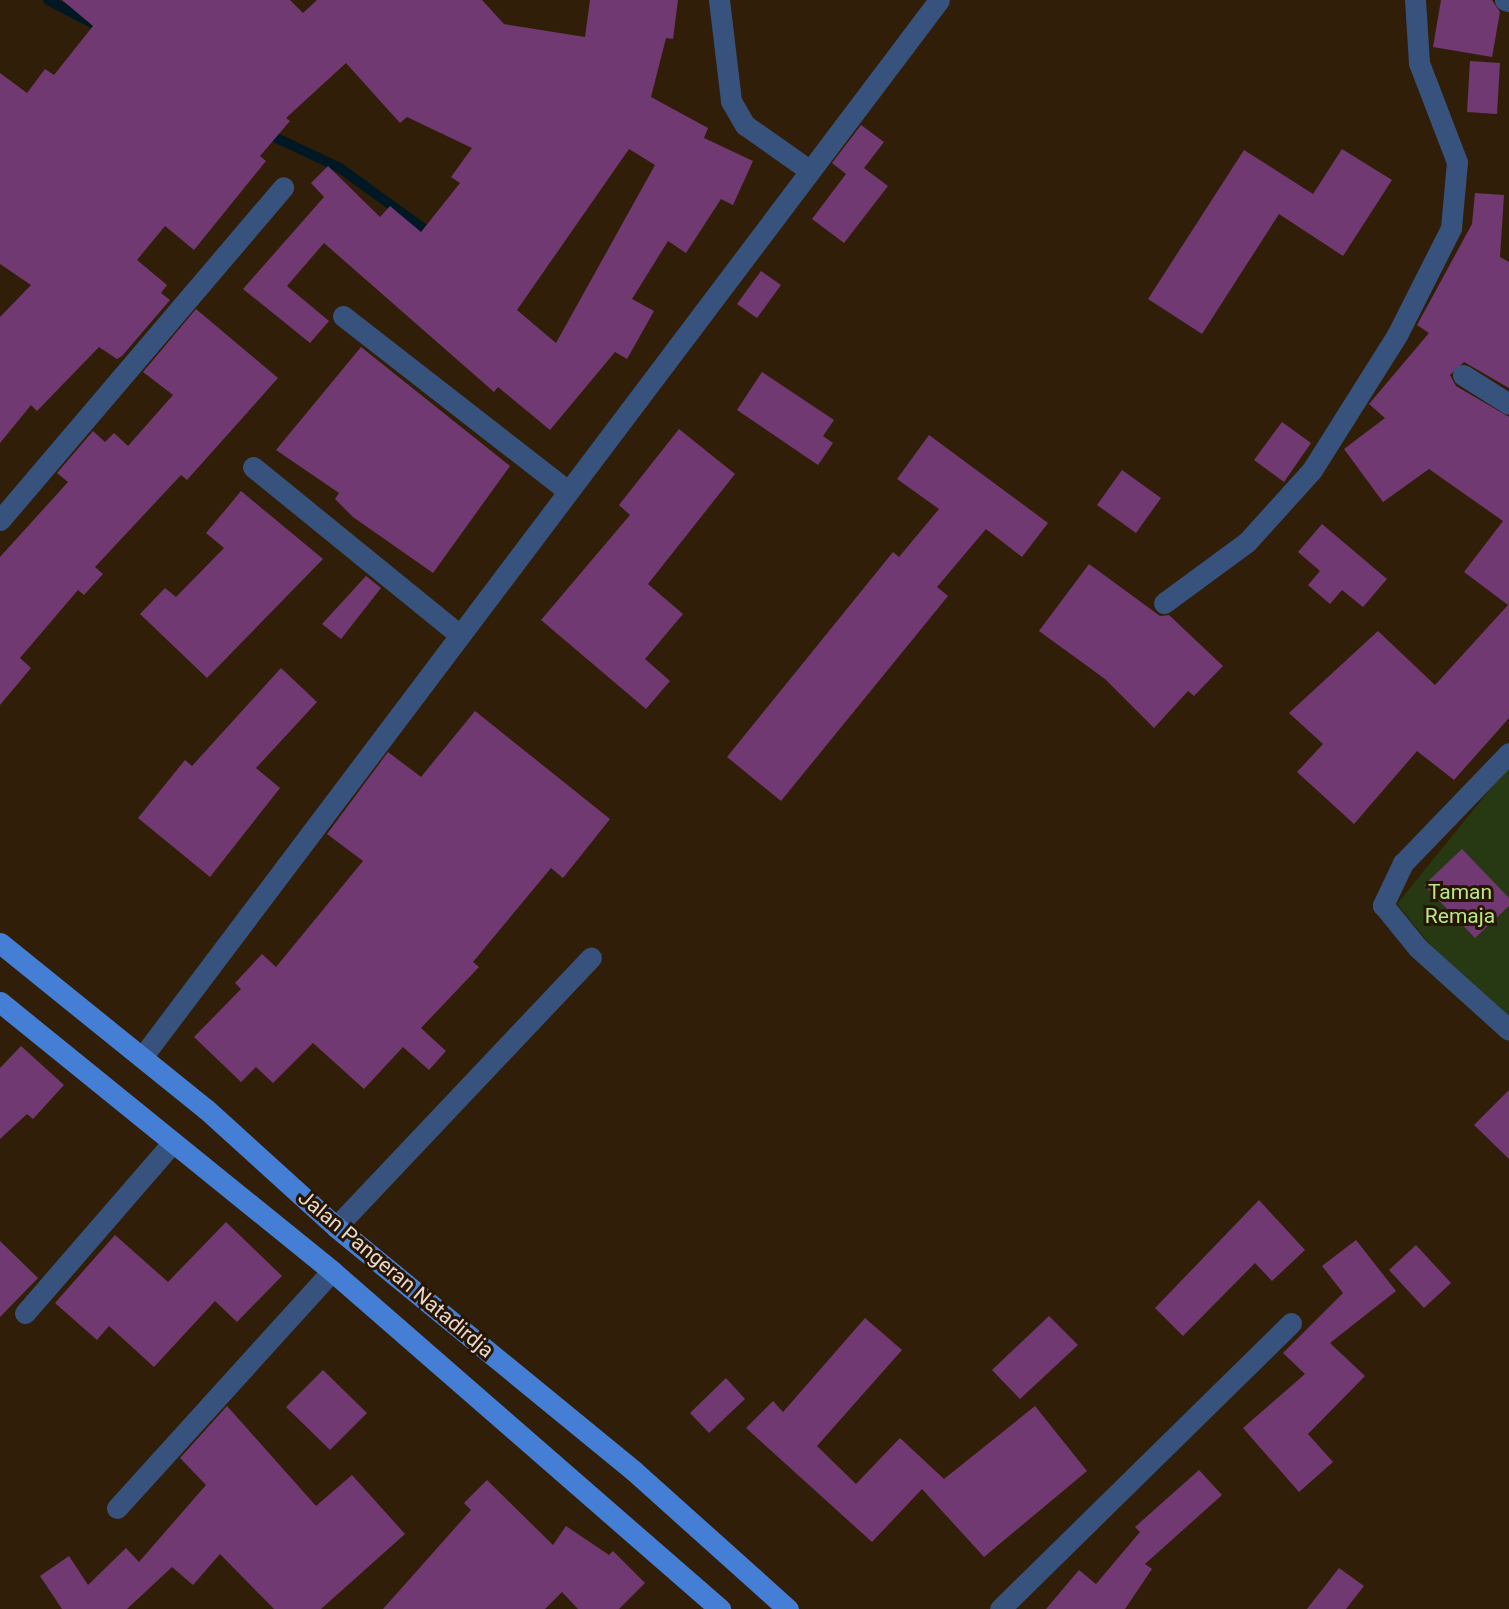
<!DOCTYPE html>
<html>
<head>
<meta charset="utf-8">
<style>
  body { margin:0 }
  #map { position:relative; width:1509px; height:1609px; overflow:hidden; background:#311e09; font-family:Roboto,sans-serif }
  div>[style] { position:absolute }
  .green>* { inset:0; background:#273912 }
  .stream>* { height:10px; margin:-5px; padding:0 5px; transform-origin:5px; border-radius:5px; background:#001724 }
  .building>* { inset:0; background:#703971 }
  .minor>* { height:21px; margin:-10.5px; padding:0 10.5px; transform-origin:10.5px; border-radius:10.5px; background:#37527c }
  .major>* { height:21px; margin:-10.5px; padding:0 10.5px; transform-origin:10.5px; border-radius:10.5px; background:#457fd5 }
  span { translate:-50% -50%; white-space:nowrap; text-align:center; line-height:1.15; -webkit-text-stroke:6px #271502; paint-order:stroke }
  .park-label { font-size:21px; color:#b7e882 }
  .street-label { font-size:21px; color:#e4d7cb }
</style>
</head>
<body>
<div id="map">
  <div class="green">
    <i style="clip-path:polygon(1509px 766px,1509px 1041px,1397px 904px)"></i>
  </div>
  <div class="stream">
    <i style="left:48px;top:0;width:52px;rotate:27.6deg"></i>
    <i style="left:266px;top:133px;width:82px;rotate:25.3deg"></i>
    <i style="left:340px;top:168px;width:116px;rotate:35.9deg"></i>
  </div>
  <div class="building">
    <i style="clip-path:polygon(evenodd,62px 0,290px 0,303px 13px,317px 0,482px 0,504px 24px,585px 37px,590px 0,678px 0,673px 39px,666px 38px,651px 97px,708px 128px,704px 138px,753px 161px,733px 205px,721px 199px,686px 253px,668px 241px,632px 299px,654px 311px,627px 359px,615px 352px,550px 430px,498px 387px,494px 392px,324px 243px,287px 286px,329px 321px,310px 343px,243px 289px,324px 197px,311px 183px,328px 166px,380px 217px,390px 206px,421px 232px,460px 183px,451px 177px,472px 148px,407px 117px,400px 123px,346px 63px,286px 118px,290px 121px,260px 156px,266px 161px,194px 250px,165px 226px,137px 260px,167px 285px,161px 293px,170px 300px,122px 356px,117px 359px,99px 347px,37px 411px,31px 405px,0 443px,0 317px,31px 285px,0 264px,0 73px,27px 93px,45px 69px,54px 75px,93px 26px,62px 0,629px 149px,655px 165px,556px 343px,517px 310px,629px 149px)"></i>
    <i style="clip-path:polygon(1441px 0,1492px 0,1500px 12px,1492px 57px,1433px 47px)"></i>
    <i style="clip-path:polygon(1470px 61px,1500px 63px,1497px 114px,1467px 112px)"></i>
    <i style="clip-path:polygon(861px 125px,884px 142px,864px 168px,888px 186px,844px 243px,812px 219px,846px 174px,832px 163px)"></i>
    <i style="clip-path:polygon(1342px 149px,1392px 180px,1343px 256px,1279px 214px,1202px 334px,1148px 299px,1244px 150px,1313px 194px)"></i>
    <i style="clip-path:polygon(1475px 193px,1504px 195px,1500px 257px,1509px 262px,1509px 388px,1464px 362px,1450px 375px,1456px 386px,1509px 417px,1509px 718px,1454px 780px,1417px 751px,1354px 824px,1297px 772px,1323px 744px,1289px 713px,1378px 631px,1435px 685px,1508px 605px,1464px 572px,1503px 521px,1429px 469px,1383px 502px,1344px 449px,1385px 418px,1369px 404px,1429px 333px,1417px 325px,1472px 224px)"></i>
    <i style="clip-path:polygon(761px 271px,781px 285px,757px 318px,737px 304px)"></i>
    <i style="clip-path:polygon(196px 309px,278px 378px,187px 480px,181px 475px,95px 567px,103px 574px,84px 595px,78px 590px,20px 658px,31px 668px,0 705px,0 557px,68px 482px,57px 473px,93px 431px,105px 442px,114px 433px,128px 446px,173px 395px,143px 372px)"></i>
    <i style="clip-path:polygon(361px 347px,510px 466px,433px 573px,353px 517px,335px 499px,339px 493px,276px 450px)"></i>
    <i style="clip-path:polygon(762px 372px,834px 420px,823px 436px,833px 443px,818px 465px,737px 410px)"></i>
    <i style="clip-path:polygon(1282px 422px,1311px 443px,1284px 482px,1254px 460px)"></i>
    <i style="clip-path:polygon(679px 429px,735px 474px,648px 584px,683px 614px,645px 659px,670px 681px,646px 709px,541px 620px,630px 515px,619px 505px)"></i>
    <i style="clip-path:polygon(929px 435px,1048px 523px,1022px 557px,986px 529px,937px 587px,948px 596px,781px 801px,727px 757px,893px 552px,899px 557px,939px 509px,897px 479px)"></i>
    <i style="clip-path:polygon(1122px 470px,1161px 498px,1136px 533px,1097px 505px)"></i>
    <i style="clip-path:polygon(241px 491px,323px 559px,207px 678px,140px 614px,165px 588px,176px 597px,224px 548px,206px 533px)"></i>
    <i style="clip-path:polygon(1322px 524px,1387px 579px,1363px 607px,1342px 590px,1330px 604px,1308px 585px,1320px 571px,1298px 552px)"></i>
    <i style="clip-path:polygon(1089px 564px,1160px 616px,1169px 615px,1223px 666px,1194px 696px,1188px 691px,1154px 728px,1105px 679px,1039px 631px)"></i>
    <i style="clip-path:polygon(366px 576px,381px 588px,341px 639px,322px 624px)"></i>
    <i style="clip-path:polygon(281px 668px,317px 702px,256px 768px,280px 788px,210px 877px,138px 818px,185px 760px,192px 766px)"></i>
    <i style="clip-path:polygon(475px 711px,610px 819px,563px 878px,551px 868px,473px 962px,479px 967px,421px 1028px,446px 1051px,429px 1070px,403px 1047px,364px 1089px,313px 1043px,273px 1083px,256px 1067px,241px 1082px,194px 1037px,241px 989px,235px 983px,262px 954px,276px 967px,363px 861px,327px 834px,388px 752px,421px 777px)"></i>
    <i style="clip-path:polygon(1462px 849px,1509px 898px,1509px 906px,1475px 938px,1424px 885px)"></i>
    <i style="clip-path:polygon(21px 1046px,64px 1085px,33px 1119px,27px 1114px,0 1139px,0 1068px)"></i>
    <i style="clip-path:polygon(1509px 1090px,1509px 1159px,1474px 1125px)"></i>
    <i style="clip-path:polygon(1259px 1200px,1305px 1250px,1272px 1281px,1255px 1263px,1183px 1336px,1155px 1308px)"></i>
    <i style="clip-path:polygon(226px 1222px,282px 1276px,237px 1322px,215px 1301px,154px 1367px,109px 1326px,97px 1340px,55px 1303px,115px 1235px,168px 1282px)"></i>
    <i style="clip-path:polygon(1356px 1240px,1396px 1291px,1330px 1343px,1365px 1376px,1308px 1434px,1333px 1462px,1299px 1492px,1243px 1428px,1305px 1374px,1283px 1353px,1343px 1293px,1322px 1266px)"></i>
    <i style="clip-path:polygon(0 1241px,38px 1278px,0 1317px)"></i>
    <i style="clip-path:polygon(1416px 1245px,1451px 1283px,1424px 1308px,1389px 1270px)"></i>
    <i style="clip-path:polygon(1049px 1316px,1078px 1345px,1020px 1399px,992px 1370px)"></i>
    <i style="clip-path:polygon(865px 1318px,902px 1350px,817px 1446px,856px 1484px,900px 1438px,944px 1479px,1035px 1406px,1087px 1471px,984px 1557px,922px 1489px,872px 1542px,746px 1428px,773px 1401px,783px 1412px)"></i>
    <i style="clip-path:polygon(323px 1370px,367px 1413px,330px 1450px,286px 1407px)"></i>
    <i style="clip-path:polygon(726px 1378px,745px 1399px,709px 1433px,690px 1413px)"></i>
    <i style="clip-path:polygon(227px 1406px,316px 1506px,352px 1475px,405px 1534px,321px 1609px,274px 1609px,220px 1554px,193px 1585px,172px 1567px,127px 1609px,62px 1609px,40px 1576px,69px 1556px,88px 1585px,126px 1548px,139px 1562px,206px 1485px,180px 1458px)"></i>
    <i style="clip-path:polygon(1199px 1470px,1222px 1495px,1145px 1564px,1152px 1569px,1125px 1609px,1046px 1609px,1079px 1570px,1096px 1584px,1140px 1532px,1135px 1527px)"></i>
    <i style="clip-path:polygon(487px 1480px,553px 1545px,566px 1526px,609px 1555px,613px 1551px,645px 1583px,619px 1609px,578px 1609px,562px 1592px,545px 1609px,383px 1609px,471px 1510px,464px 1503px)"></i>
    <i style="clip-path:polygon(1339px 1568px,1364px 1586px,1346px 1609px,1307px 1609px)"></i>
  </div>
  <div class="minor">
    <i style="left:719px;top:0;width:102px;rotate:83.2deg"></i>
    <i style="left:731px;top:101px;width:28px;rotate:60deg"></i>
    <i style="left:745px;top:125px;width:78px;rotate:35.1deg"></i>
    <i style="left:1505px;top:0;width:4px;rotate:14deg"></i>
    <i style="left:343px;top:316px;width:285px;rotate:37.9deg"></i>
    <i style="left:1463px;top:375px;width:54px;rotate:32.2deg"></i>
    <i style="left:253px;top:467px;width:267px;rotate:39.1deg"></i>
    <i style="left:0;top:520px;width:437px;rotate:-49.6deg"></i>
    <i style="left:1164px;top:603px;width:103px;rotate:-36.3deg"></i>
    <i style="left:1247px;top:542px;width:97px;rotate:-47.9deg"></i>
    <i style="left:1312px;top:470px;width:160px;rotate:-57.8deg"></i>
    <i style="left:1397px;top:335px;width:120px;rotate:-63.2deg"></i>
    <i style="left:1451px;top:228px;width:66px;rotate:-84.8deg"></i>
    <i style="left:1457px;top:162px;width:106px;rotate:-111deg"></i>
    <i style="left:1419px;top:63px;width:63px;rotate:-93.6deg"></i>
    <i style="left:1509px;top:753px;width:153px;rotate:133.9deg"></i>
    <i style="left:1403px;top:863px;width:47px;rotate:115.5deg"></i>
    <i style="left:1383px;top:905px;width:55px;rotate:50.9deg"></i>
    <i style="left:1418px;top:948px;width:122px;rotate:42deg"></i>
    <i style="left:143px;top:1056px;width:1322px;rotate:-52.99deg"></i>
    <i style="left:336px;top:1227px;width:371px;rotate:-46.6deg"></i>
    <i style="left:25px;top:1313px;width:226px;rotate:-49.1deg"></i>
    <i style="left:117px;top:1508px;width:320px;rotate:-47.8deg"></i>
    <i style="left:1000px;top:1609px;width:408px;rotate:-44.5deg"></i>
  </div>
  <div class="major">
    <i style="left:0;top:943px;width:265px;rotate:38.9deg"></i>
    <i style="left:206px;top:1109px;width:176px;rotate:42.2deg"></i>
    <i style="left:336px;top:1227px;width:385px;rotate:39.3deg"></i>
    <i style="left:634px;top:1471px;width:207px;rotate:41.9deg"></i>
    <i style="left:0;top:1002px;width:427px;rotate:39deg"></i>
    <i style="left:332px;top:1271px;width:515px;rotate:41.06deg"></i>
  </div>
  <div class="park-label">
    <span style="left:1460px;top:904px">Taman<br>Remaja</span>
  </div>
  <div class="street-label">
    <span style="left:396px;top:1274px;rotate:40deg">Jalan Pangeran Natadirdja</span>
  </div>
</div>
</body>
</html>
